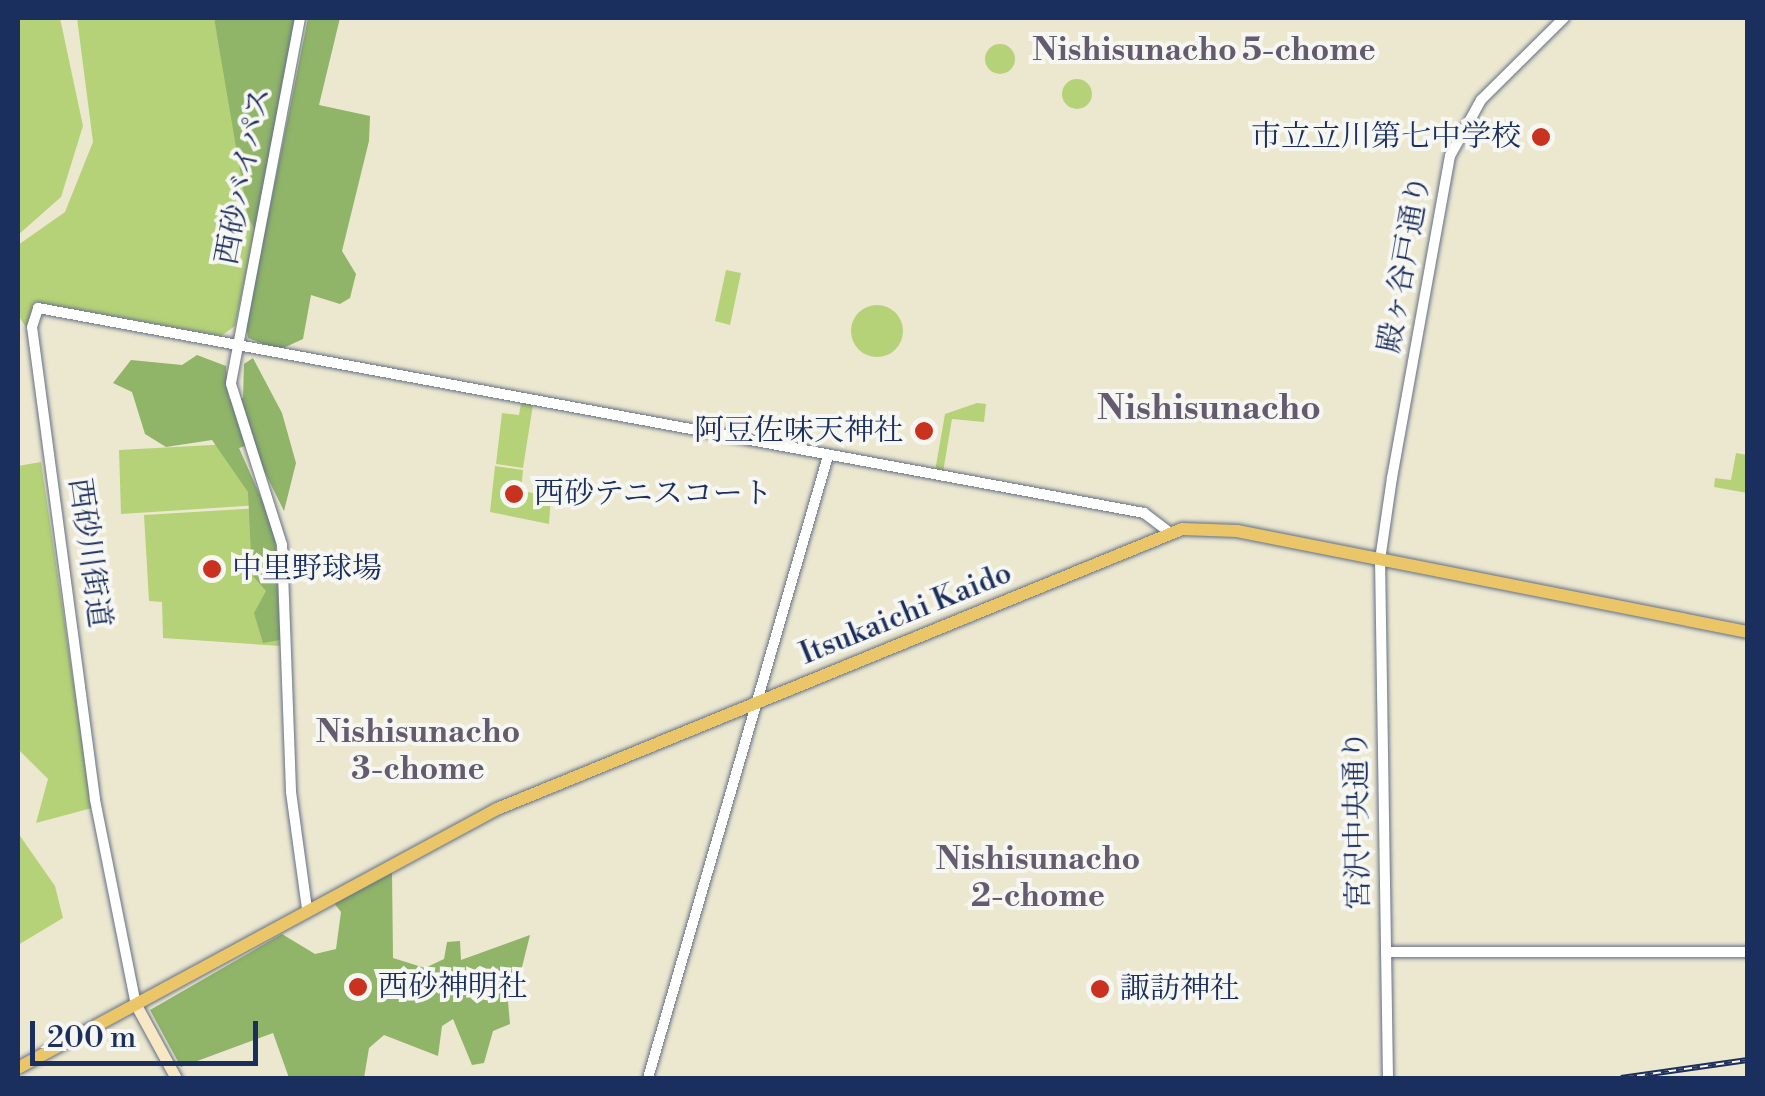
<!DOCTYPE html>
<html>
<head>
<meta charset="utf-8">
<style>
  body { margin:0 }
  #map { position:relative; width:1765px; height:1096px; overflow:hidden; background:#ece8d0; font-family:"Libre Bodoni","Noto Serif JP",serif }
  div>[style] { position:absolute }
  .green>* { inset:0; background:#b5d278 }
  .round { border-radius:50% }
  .forest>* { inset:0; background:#90b468 }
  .roads { filter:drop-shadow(0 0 2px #647086) drop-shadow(0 0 2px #647086) }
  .tertiary>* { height:10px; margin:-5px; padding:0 5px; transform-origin:5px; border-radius:5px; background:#fff }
  .secondary>* { height:11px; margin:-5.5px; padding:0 5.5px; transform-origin:5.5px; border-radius:5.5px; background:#f7e8c3 }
  .primary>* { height:12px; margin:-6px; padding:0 6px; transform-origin:6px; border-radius:6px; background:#ebc669 }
  .rail>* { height:6px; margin-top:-3px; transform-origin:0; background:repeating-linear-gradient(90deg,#f6f6f2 0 8px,#1b2f5e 0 16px); box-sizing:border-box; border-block:2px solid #1b2f5e }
  .dots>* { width:28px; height:28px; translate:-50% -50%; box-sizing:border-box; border:5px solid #f6f6f2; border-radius:50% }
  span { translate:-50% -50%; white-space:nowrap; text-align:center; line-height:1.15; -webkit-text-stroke:8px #f6f6f2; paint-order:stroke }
  .poi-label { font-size:30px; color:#1b2f5e }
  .right { translate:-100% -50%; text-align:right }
  .left { translate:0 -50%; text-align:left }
  .street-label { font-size:30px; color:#1b2f5e }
  .neighbourhood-label { font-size:32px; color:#645c6e; font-weight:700 }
  .quarter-label { font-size:35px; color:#645c6e; font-weight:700 }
  .frame { position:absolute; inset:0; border:20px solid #1b2f5e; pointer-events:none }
  .scale { position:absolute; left:30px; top:1021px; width:228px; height:45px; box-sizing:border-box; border:5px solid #1b2f5e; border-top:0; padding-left:12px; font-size:30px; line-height:35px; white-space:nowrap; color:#1b2f5e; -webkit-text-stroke:8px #f6f6f2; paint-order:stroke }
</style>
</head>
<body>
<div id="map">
  <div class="green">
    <i style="clip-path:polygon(18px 18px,60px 18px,83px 126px,61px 197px,18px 235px)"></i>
    <i style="clip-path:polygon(77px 18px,214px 18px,255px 230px,235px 326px,221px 336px,36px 302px,29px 332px,18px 315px,18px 245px,65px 212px,93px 142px)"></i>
    <i class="round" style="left:985px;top:44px;width:30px;height:30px"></i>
    <i class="round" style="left:1062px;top:79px;width:30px;height:30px"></i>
    <i style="clip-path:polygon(726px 270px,741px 273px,730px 325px,715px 321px)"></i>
    <i class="round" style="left:851px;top:305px;width:52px;height:52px"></i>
    <i style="clip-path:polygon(521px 403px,533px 405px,523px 468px,496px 464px,502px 413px,519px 415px)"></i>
    <i style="clip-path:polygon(977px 403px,986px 404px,984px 422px,952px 419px,943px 472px,935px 471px,945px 414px)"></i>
    <i style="clip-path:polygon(231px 444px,261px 505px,121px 514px,119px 450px)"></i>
    <i style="clip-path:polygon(1736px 453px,1747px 455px,1747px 493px,1714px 487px,1715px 478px,1731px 480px)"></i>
    <i style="clip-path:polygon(41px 462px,92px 808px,36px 823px,48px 779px,18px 749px,18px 466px)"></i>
    <i style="clip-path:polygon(495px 466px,523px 470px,521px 491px,551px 496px,549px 524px,490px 512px)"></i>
    <i style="clip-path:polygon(262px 508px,277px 558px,280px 646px,163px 638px,162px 602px,149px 601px,144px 515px)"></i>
    <i style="clip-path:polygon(18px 833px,55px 886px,63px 918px,18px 945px)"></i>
  </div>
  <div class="forest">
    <i style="clip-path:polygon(214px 18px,296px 18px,255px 230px,248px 217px)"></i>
    <i style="clip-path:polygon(308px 18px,340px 18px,319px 105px,370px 116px,369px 141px,342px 251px,356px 274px,350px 298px,340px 304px,311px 295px,303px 339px,279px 350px,248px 338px,246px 326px)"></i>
    <i style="clip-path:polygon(197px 355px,226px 366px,229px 399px,243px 398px,244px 364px,253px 358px,282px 413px,296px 463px,284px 511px,251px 444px,239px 448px,275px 529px,280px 640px,263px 643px,254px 613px,266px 591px,252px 575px,248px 492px,212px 440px,166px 447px,145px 434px,132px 392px,113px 383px,131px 360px,182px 365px)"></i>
    <i style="clip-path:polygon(392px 871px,393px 958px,425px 968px,444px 959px,447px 942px,460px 941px,461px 960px,530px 935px,521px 971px,506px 979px,510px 1024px,493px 1031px,484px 1063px,472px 1065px,453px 1019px,442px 1026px,438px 1056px,384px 1035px,369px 1048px,364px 1078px,289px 1078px,273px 1033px,181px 1067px,150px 1010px,282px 934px,315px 954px,336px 949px,341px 912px,334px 903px)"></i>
  </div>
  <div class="roads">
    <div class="tertiary">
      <i style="left:300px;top:18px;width:372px;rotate:100.7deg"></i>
      <i style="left:231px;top:384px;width:169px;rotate:72.4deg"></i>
      <i style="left:282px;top:545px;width:247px;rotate:87.9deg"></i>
      <i style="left:291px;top:792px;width:118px;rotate:82.2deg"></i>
      <i style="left:1386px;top:952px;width:362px"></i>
      <i style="left:136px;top:1005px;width:210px;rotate:-101.3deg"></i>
      <i style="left:95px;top:799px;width:476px;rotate:-97.6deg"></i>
      <i style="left:32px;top:327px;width:20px;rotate:-72deg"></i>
      <i style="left:38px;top:308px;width:1125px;rotate:10.5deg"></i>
      <i style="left:1144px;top:513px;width:31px;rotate:37deg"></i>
      <i style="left:648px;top:1078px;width:648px;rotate:-73.86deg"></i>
      <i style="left:1388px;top:1078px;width:518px;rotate:-90.88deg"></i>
      <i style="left:1380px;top:560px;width:83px;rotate:-81.7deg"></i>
      <i style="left:1392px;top:478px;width:327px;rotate:-79.8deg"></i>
      <i style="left:1450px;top:156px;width:64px;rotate:-61deg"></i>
      <i style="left:1481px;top:100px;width:117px;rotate:-44.7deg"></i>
    </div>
    <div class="secondary">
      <i style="left:136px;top:1005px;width:83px;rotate:61.3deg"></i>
    </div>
    <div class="primary">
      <i style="left:18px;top:1068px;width:545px;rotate:-28.4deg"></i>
      <i style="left:497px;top:809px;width:740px;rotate:-22.23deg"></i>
      <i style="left:1182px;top:529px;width:55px;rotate:2.1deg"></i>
      <i style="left:1237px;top:531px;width:521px;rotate:11.18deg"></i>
    </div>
  </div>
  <div class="rail">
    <i style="left:1621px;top:1078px;width:128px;rotate:-8.1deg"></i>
  </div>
  <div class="dots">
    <i style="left:1541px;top:137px;background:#c8321e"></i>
    <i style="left:924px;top:431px;background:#c8321e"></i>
    <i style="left:514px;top:494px;background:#c8321e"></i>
    <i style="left:212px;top:569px;background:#c8321e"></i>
    <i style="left:358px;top:987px;background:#c8321e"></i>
    <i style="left:1100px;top:989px;background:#c8321e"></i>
  </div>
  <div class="poi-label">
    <span class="right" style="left:1521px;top:137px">市立立川第七中学校</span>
    <span class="right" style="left:904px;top:431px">阿豆佐味天神社</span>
    <span class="left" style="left:534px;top:494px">西砂テニスコート</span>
    <span class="left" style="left:232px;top:569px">中里野球場</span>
    <span class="left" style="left:378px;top:987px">西砂神明社</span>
    <span class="left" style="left:1120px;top:989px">諏訪神社</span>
  </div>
  <div class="street-label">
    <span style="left:244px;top:176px;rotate:-79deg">西砂バイパス</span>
    <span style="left:1405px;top:264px;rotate:-80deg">殿ヶ谷戸通り</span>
    <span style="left:89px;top:553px;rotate:82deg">西砂川街道</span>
    <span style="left:906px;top:614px;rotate:-22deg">Itsukaichi Kaido</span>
    <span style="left:1358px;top:820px;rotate:-91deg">宮沢中央通り</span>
  </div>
  <div class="neighbourhood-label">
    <span style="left:1204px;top:50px">Nishisunacho 5-chome</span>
    <span style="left:418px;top:751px">Nishisunacho<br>3-chome</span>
    <span style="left:1038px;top:878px">Nishisunacho<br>2-chome</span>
  </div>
  <div class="quarter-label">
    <span style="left:1209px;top:409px">Nishisunacho</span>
  </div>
  <div class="frame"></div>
  <div class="scale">200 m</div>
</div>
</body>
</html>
